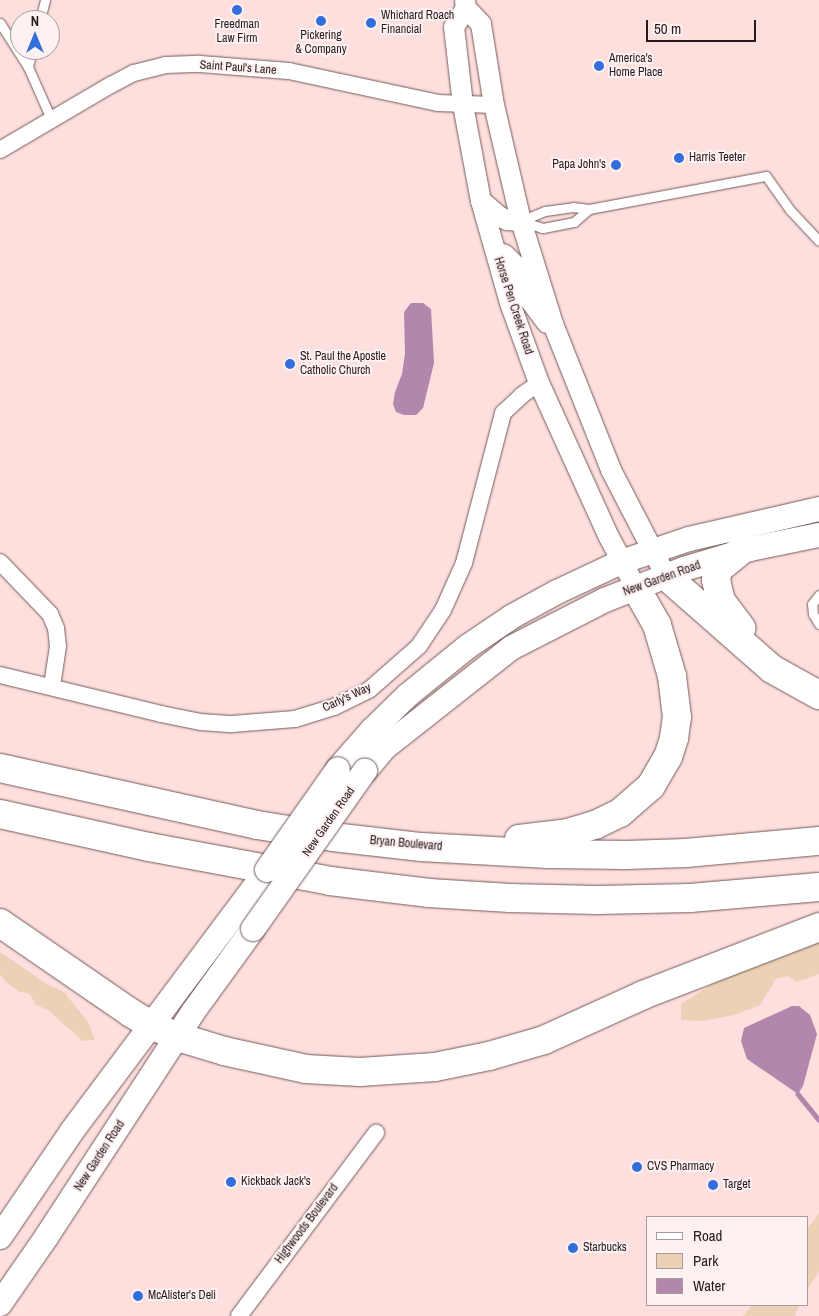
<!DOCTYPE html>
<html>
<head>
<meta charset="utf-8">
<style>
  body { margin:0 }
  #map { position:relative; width:819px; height:1316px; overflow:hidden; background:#fddfde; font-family:"Archivo Narrow",sans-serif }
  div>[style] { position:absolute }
  .green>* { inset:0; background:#ebd2b7 }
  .water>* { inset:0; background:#b387ab }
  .stream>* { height:4.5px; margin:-2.25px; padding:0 2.25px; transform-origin:2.25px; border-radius:2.25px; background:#b387ab }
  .roads { filter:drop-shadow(0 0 1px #745a59) drop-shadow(0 0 1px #745a59) }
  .service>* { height:9px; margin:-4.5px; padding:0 4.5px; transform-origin:4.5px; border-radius:4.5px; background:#fff }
  .minor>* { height:16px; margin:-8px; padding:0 8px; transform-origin:8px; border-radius:8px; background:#fff }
  .tertiary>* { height:20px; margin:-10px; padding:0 10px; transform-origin:10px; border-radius:10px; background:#fff }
  .secondary>* { height:24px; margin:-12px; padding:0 12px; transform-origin:12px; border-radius:12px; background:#fff }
  .motorway>* { height:28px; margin:-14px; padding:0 14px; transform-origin:14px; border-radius:14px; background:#fff }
  .bridges { filter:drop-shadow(0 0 1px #745a59) drop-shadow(0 0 1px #745a59) }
  .secondary-bridge>* { height:24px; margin:-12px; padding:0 12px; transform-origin:12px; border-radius:12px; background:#fff }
  .dots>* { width:14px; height:14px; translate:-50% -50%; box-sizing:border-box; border:2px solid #fef1f1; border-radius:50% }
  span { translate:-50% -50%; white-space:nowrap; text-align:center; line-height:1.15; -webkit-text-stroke:4px #fef1f1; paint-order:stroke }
  .poi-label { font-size:12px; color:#261c1b }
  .left { translate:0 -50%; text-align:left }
  .right { translate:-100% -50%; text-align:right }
  .street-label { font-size:12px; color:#261c1b }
  .legend { position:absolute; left:646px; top:1216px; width:162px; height:90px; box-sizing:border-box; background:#fef1f1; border:1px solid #a89c9b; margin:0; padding:6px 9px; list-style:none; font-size:15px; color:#261c1b }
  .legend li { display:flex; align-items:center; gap:10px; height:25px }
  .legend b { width:25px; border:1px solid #a89c9b }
  .north { position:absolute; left:10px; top:10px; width:50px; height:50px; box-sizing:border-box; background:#fef1f1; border:1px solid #a89c9b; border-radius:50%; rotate:0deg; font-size:14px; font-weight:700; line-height:20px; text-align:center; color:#261c1b }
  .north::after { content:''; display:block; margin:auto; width:18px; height:22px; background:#326edc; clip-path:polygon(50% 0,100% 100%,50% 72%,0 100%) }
  .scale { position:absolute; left:646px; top:20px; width:110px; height:22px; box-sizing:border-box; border:2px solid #261c1b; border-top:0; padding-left:6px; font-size:15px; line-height:18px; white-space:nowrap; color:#261c1b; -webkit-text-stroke:4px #fef1f1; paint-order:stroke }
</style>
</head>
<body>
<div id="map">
  <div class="green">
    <i style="clip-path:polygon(819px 938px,819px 974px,797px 982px,788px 976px,776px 979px,760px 1005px,734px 1015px,703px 1021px,681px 1020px,681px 1004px,722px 978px)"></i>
    <i style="clip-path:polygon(0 952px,47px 984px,64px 992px,88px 1022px,95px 1040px,83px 1041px,48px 1010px,36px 1005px,30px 994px,20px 992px,7px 983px,0 974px)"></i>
    <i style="clip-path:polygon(819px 1213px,819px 1271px,808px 1289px,808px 1228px)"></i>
    <i style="clip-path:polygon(752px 1305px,800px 1305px,794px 1316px,743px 1316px)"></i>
  </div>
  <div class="water">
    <i style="clip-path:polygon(411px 303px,423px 303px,431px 309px,434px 363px,423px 408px,416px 415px,404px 415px,396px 412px,393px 404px,395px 392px,402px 374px,405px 354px,404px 312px)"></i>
    <i style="clip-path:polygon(792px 1006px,799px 1006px,810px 1015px,817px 1034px,803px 1086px,798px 1094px,747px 1059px,741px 1041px,744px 1028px)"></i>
  </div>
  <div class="stream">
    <i style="left:798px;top:1094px;width:33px;rotate:51deg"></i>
  </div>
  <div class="roads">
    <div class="service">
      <i style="left:40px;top:20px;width:21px;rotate:-76deg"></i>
      <i style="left:0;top:23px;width:52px;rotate:57.5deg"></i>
      <i style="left:28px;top:67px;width:59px;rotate:66deg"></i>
      <i style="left:28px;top:67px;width:17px;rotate:-77deg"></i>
      <i style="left:521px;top:221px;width:26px;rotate:-23deg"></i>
      <i style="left:545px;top:211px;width:28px;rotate:-8deg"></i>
      <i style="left:573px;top:207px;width:16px;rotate:7deg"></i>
      <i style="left:589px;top:209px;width:180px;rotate:-10.6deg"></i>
      <i style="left:766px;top:176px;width:42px;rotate:54.8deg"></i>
      <i style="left:790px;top:210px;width:42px;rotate:46.9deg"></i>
      <i style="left:521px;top:221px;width:23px;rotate:18deg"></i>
      <i style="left:543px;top:228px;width:32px;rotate:-11deg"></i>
      <i style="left:574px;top:222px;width:20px;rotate:-41deg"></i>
      <i style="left:819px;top:595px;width:11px;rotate:128deg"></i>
      <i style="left:812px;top:604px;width:10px;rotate:84deg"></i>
      <i style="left:813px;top:614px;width:12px;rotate:59deg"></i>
    </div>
    <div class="minor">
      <i style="left:0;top:150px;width:129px;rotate:-30.4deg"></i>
      <i style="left:111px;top:85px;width:26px;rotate:-28deg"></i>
      <i style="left:134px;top:73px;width:32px;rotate:-14deg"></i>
      <i style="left:165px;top:65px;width:35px;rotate:-2deg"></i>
      <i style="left:200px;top:64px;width:89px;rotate:4.5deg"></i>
      <i style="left:289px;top:71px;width:152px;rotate:12.1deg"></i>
      <i style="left:438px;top:103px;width:56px;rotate:2deg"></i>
      <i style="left:0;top:562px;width:72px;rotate:46.1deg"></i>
      <i style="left:50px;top:614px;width:15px;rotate:67deg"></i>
      <i style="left:56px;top:628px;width:18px;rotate:84deg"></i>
      <i style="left:58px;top:646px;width:40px;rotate:98.5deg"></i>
      <i style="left:0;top:675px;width:166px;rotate:13.6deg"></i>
      <i style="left:161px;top:714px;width:41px;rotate:11.3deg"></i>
      <i style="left:201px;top:722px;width:31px;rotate:4deg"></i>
      <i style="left:232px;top:724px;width:63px;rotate:-4.5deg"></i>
      <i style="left:295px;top:719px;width:41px;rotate:-17.1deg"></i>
      <i style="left:334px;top:707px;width:39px;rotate:-26deg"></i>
      <i style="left:369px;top:690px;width:67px;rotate:-41.3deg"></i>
      <i style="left:419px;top:646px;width:43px;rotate:-56.3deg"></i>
      <i style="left:443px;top:610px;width:51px;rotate:-65.9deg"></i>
      <i style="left:464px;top:563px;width:155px;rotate:-75.4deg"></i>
      <i style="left:503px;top:413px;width:26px;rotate:-43deg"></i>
      <i style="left:522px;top:395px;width:21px;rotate:-35deg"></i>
      <i style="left:239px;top:1316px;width:229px;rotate:-53.2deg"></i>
    </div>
    <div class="tertiary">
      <i style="left:465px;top:0;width:8px;rotate:83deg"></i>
      <i style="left:466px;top:8px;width:22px;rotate:122deg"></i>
      <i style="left:454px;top:27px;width:79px;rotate:83.4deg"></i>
      <i style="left:463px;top:105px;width:98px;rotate:79.4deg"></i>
      <i style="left:481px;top:201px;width:106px;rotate:74.1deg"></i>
      <i style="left:510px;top:303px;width:85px;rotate:70.1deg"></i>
      <i style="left:539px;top:383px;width:169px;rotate:65.6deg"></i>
      <i style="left:609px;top:537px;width:58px;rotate:62.1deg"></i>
      <i style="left:466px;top:8px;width:22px;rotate:47deg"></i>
      <i style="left:481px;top:24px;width:82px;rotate:80.9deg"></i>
      <i style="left:494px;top:105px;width:119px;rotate:76.9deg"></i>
      <i style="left:521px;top:221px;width:108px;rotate:72.7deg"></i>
      <i style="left:553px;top:324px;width:157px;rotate:68.3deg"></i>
      <i style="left:611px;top:470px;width:119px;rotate:62.6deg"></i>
      <i style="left:481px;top:201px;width:25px;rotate:40deg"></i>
      <i style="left:500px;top:217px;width:8px;rotate:23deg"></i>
      <i style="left:507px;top:220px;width:14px;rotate:4deg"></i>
      <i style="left:496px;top:252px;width:9px;rotate:18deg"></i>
      <i style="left:505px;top:255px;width:16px;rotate:45deg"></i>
      <i style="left:516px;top:266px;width:35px;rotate:68deg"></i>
      <i style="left:529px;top:299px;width:30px;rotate:53deg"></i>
    </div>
    <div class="secondary">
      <i style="left:338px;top:769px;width:52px;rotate:-48.9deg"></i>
      <i style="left:372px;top:730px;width:50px;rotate:-44.2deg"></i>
      <i style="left:408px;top:695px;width:76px;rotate:-39.1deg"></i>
      <i style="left:467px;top:647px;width:55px;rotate:-34deg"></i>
      <i style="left:513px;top:616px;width:50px;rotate:-28.6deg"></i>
      <i style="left:557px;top:592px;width:71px;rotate:-25.1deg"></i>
      <i style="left:621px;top:562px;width:72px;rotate:-18.7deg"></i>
      <i style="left:689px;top:539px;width:133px;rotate:-13deg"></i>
      <i style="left:365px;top:771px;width:30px;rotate:-50deg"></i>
      <i style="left:384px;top:748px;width:162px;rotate:-38.2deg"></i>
      <i style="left:511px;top:648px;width:106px;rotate:-27.1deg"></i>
      <i style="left:605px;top:600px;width:85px;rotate:-21.4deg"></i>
      <i style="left:684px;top:569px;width:69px;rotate:-16.9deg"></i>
      <i style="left:750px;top:549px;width:70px;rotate:-11.5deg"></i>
      <i style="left:0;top:1237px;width:128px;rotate:-55.8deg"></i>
      <i style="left:72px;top:1131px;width:326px;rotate:-53.2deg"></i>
      <i style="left:0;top:1304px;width:83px;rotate:-55.3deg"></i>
      <i style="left:47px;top:1236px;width:267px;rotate:-56.9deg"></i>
      <i style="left:193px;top:1012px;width:102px;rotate:-54.1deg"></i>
    </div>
    <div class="motorway">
      <i style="left:738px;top:553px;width:26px;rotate:141deg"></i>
      <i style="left:718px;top:569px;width:11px;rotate:100deg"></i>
      <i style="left:716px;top:580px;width:22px;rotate:77deg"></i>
      <i style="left:721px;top:601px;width:34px;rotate:53deg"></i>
      <i style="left:666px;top:576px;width:141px;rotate:41.3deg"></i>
      <i style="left:772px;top:669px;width:54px;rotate:29deg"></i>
      <i style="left:0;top:768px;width:263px;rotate:12.5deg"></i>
      <i style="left:257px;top:825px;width:77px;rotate:9deg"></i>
      <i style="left:333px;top:837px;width:89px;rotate:6.5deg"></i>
      <i style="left:421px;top:847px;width:127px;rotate:3.2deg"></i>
      <i style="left:548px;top:854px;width:78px;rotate:0.7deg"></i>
      <i style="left:626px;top:855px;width:60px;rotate:-1.9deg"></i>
      <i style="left:686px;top:853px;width:134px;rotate:-5.2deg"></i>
      <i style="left:0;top:814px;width:153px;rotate:12.5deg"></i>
      <i style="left:149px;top:847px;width:184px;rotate:10.6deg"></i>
      <i style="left:330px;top:881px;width:100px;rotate:6.9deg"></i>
      <i style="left:429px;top:893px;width:81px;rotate:3.5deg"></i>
      <i style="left:510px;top:898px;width:87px;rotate:1.3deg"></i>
      <i style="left:597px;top:900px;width:93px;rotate:-1.2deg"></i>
      <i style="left:690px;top:898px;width:129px;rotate:-4.9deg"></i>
      <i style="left:519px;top:839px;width:49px;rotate:-7deg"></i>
      <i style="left:568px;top:833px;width:28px;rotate:-17deg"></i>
      <i style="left:595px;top:825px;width:28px;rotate:-26deg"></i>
      <i style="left:620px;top:813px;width:41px;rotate:-41.1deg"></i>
      <i style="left:651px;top:786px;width:34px;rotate:-60deg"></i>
      <i style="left:668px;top:757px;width:20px;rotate:-72deg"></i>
      <i style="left:674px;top:738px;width:21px;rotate:-82deg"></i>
      <i style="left:677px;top:717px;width:41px;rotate:-97deg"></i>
      <i style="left:672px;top:676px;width:53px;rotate:-106.4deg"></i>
      <i style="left:657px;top:625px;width:43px;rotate:-119.6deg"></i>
      <i style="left:0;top:923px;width:159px;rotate:34.5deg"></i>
      <i style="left:131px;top:1013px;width:23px;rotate:31deg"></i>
      <i style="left:151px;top:1025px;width:30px;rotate:24deg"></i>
      <i style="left:178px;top:1037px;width:48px;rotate:16.9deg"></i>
      <i style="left:224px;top:1051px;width:84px;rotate:12.4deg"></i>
      <i style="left:306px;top:1069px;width:54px;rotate:3.2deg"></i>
      <i style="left:360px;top:1072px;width:75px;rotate:-3.8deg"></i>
      <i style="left:435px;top:1067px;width:55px;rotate:-11.5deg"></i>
      <i style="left:489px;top:1056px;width:57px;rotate:-16.2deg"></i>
      <i style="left:544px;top:1040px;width:109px;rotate:-24.4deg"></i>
      <i style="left:643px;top:995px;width:189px;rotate:-21.1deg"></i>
    </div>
  </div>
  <div class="bridges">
    <div class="secondary-bridge">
      <i style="left:267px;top:870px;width:123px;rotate:-54.9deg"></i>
      <i style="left:253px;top:929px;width:194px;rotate:-54.7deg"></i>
    </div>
  </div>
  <div class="dots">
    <i style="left:237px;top:10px;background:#326edc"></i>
    <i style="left:321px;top:21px;background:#326edc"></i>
    <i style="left:371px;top:23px;background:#326edc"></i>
    <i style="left:599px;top:66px;background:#326edc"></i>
    <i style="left:679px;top:158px;background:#326edc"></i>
    <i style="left:616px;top:165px;background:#326edc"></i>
    <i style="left:290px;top:364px;background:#326edc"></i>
    <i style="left:637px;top:1167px;background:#326edc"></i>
    <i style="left:231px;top:1182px;background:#326edc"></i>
    <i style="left:713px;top:1185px;background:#326edc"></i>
    <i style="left:573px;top:1248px;background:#326edc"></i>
    <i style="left:138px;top:1296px;background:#326edc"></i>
  </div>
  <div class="poi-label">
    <span class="left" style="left:381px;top:23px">Whichard Roach<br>Financial</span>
    <span style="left:237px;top:32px">Freedman<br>Law Firm</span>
    <span style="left:321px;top:43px">Pickering<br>&amp; Company</span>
    <span class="left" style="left:609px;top:66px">America's<br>Home Place</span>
    <span class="left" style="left:689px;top:158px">Harris Teeter</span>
    <span class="right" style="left:606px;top:165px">Papa John's</span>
    <span class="left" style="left:300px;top:364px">St. Paul the Apostle<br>Catholic Church</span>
    <span class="left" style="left:647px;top:1167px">CVS Pharmacy</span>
    <span class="left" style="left:241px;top:1182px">Kickback Jack's</span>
    <span class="left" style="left:723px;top:1185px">Target</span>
    <span class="left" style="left:583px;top:1248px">Starbucks</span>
    <span class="left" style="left:148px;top:1296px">McAlister's Deli</span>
  </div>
  <div class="street-label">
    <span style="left:238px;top:68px;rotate:4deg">Saint Paul's Lane</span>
    <span style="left:513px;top:306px;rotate:72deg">Horse Pen Creek Road</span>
    <span style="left:662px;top:579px;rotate:-20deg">New Garden Road</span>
    <span style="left:347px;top:698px;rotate:-25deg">Carly's Way</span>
    <span style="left:329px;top:822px;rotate:-55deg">New Garden Road</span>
    <span style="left:406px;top:844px;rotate:5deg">Bryan Boulevard</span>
    <span style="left:100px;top:1156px;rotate:-57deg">New Garden Road</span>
    <span style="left:307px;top:1224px;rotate:-53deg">Highwoods Boulevard</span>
  </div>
  <ul class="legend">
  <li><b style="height:6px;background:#fff"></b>Road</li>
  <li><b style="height:14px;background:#ebd2b7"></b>Park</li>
  <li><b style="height:14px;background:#b387ab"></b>Water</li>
  </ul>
  <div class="north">N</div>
  <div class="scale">50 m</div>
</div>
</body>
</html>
